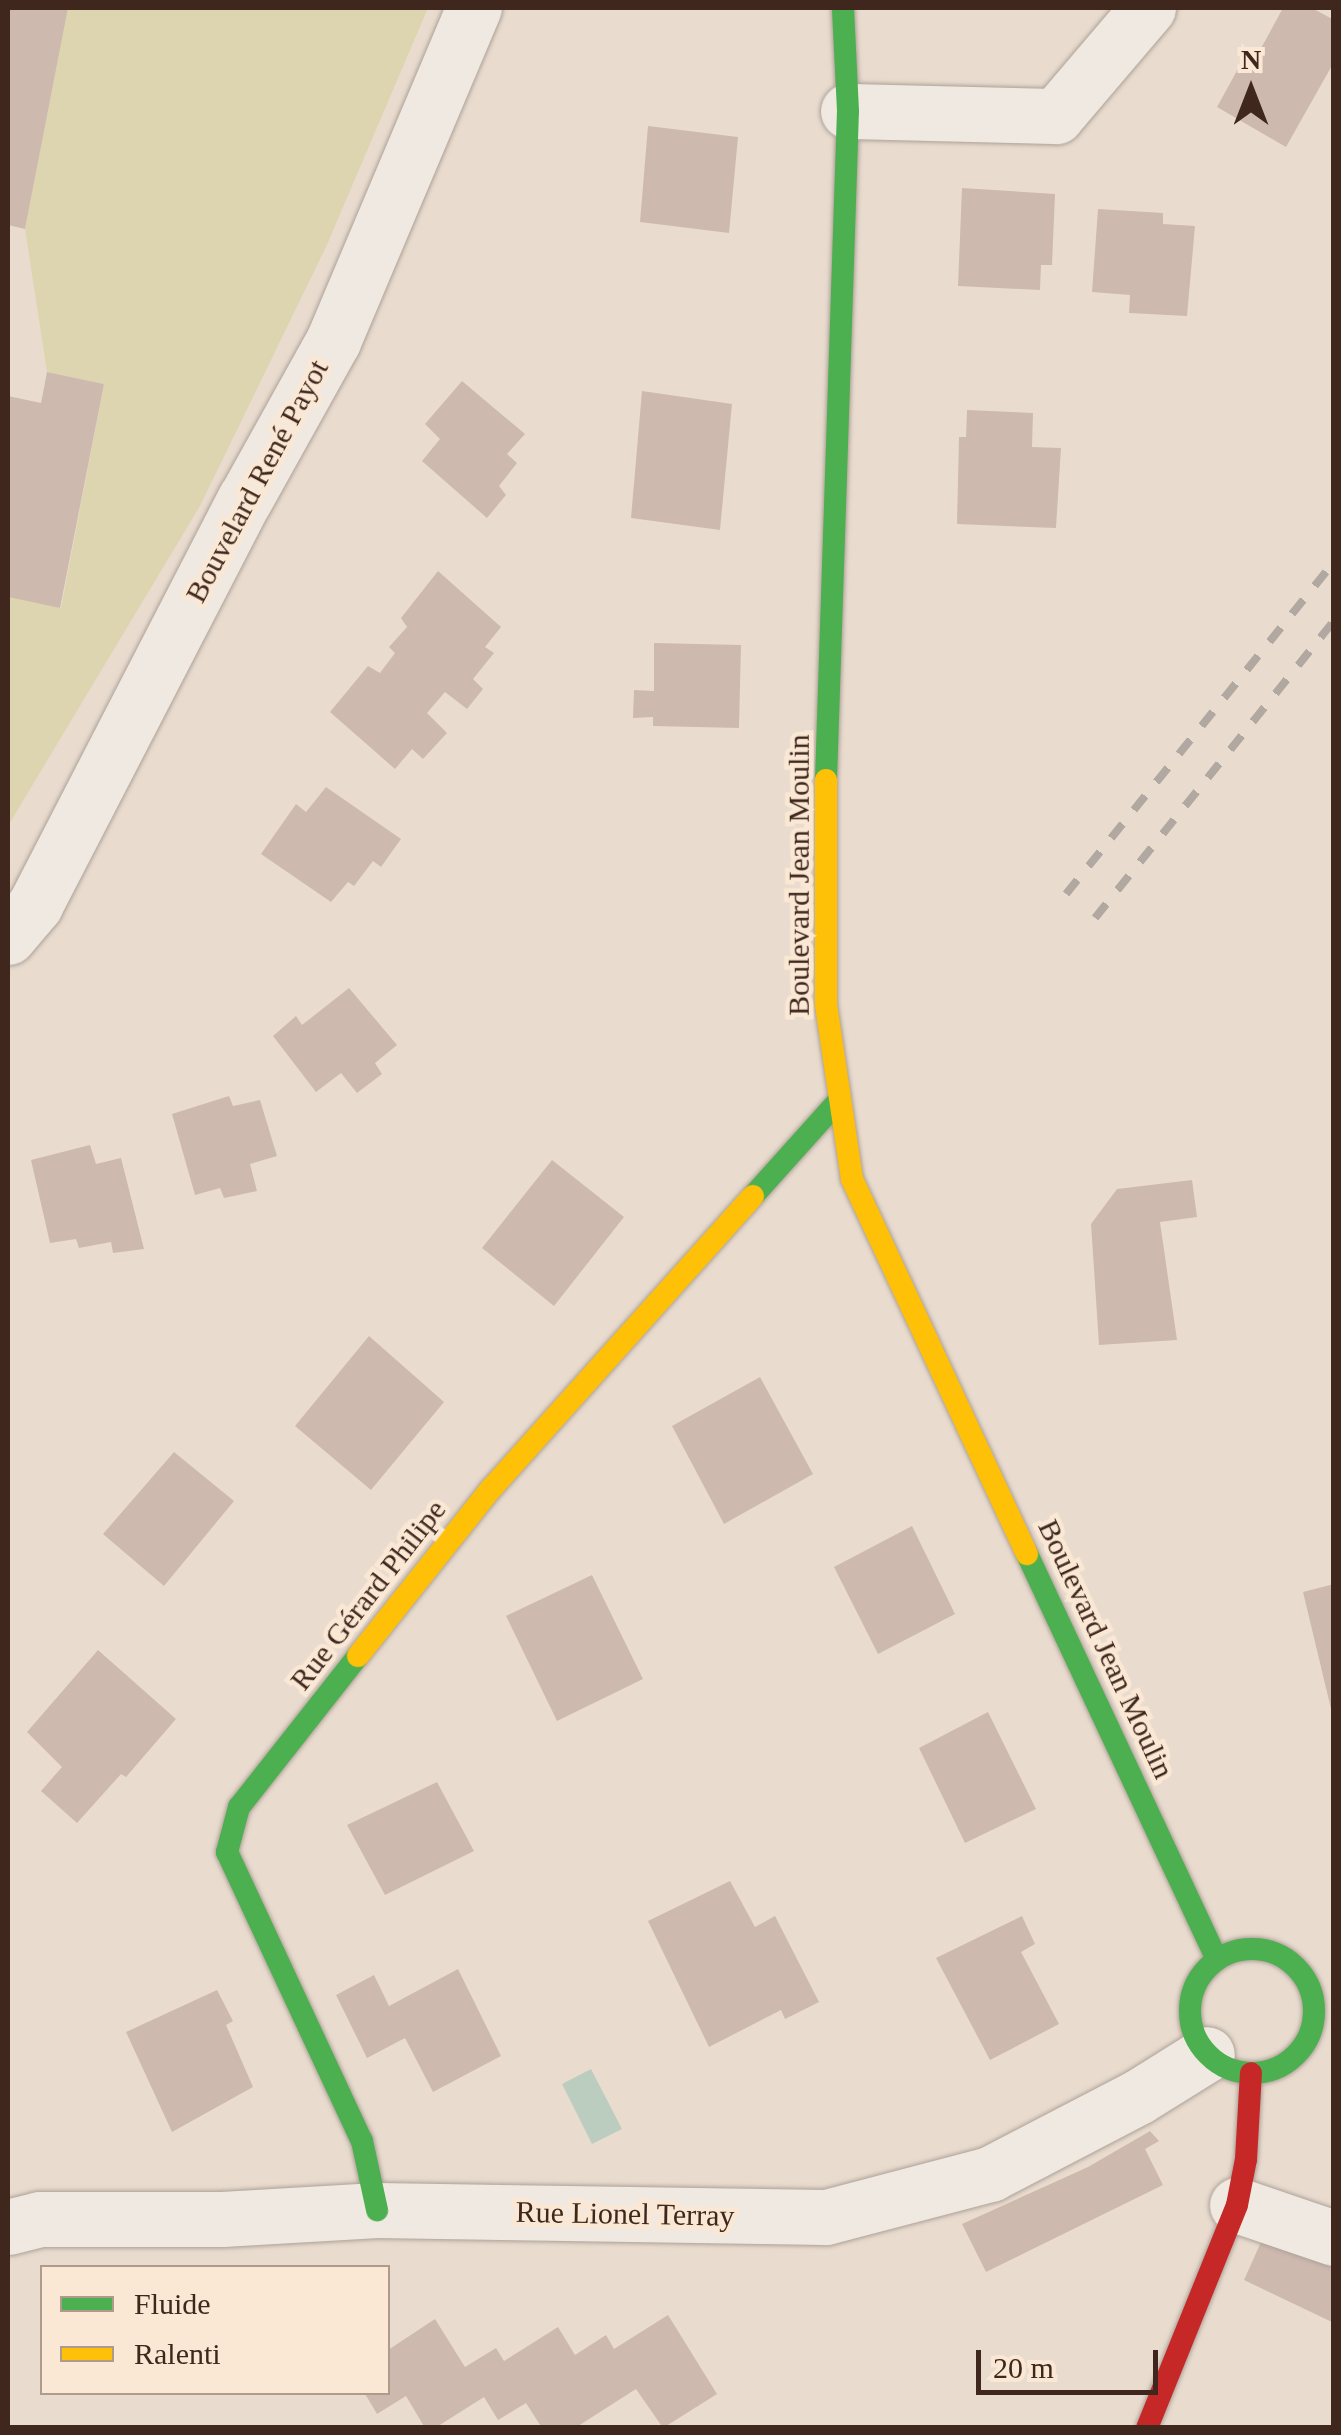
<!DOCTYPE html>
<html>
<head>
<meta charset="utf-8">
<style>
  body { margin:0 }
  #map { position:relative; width:1341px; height:2435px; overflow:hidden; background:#e9dccf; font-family:"Times New Roman",serif }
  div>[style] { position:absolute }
  .green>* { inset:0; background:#ddd5b0 }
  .water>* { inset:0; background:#bacdbe }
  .building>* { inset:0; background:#ceb9af }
  .roads { filter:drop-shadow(0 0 2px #aea197) drop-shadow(0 0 2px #aea197) }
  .street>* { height:55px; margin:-27.5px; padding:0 27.5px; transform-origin:27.5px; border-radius:27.5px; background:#f0e9e2 }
  .fast>* { height:22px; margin:-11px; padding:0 11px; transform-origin:11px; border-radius:11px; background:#4caf50 }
  .fast>.ring { margin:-11px; padding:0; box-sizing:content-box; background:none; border:22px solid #4caf50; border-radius:50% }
  .slow>* { height:22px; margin:-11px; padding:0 11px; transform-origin:11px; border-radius:11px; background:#ffc107 }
  .jam>* { height:22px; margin:-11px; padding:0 11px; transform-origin:11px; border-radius:11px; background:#c62828 }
  .rail>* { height:8px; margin-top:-4px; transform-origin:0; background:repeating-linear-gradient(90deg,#b0a8a1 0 18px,transparent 0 36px) }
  span { translate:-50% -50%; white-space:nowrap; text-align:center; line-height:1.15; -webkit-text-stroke:9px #fae8d5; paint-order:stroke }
  .street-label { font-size:30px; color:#3f271d }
  .frame { position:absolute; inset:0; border:10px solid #3f271d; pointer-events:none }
  .legend { position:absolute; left:40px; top:2265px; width:350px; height:130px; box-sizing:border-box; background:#fae8d5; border:2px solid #af9b8b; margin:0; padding:12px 18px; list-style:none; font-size:30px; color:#3f271d }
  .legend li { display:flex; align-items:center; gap:20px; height:50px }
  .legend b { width:50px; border:2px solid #af9b8b }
  .north { position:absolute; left:1201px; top:40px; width:100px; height:100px; -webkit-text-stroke:8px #fae8d5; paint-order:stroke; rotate:0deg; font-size:28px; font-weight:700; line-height:40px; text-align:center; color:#3f271d }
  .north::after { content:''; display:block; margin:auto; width:35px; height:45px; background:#3f271d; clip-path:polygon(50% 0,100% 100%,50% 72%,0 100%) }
  .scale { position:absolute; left:976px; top:2350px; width:182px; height:45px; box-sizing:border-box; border:5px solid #3f271d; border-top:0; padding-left:12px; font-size:30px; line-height:35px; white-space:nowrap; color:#3f271d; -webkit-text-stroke:8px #fae8d5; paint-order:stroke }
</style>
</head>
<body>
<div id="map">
  <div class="green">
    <i style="clip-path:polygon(68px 8px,428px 8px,326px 247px,200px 506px,8px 826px,8px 597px,61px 608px,104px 384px,47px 372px,25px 229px)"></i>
  </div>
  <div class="water">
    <i style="clip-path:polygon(591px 2069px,622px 2129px,592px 2144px,562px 2084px)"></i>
  </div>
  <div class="building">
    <i style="clip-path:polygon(10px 8px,68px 8px,25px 229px,8px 225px)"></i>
    <i style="clip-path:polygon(1283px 8px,1312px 8px,1334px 20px,1334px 62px,1286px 147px,1217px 107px,1250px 47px,1259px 52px)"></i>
    <i style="clip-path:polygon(648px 126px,738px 137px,729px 233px,640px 222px)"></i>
    <i style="clip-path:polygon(962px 188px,1055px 194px,1052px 265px,1041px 265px,1040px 290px,958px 286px)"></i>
    <i style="clip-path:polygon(1098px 209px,1163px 213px,1163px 224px,1195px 226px,1187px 316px,1129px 313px,1130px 295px,1092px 292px)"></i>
    <i style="clip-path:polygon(47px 372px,104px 384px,60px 608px,8px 597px,8px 396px,41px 403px)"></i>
    <i style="clip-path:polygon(462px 381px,525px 434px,507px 454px,517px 463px,499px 486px,506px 495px,487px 518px,422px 461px,440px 439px,425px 424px)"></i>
    <i style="clip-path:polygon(642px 391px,732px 404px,720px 530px,631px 518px)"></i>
    <i style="clip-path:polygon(967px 410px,1033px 413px,1032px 447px,1061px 448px,1056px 528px,957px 524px,959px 437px,966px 437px)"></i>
    <i style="clip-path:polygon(438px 571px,501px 627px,485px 647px,494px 653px,473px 679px,483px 689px,467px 709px,445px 692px,427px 713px,447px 733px,423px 759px,412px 749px,395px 769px,330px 712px,368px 666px,380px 673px,395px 653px,389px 647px,407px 627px,401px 618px)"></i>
    <i style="clip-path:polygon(654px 643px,741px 645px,739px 728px,653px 726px,653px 717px,633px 718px,634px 690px,654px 691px)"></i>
    <i style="clip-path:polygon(326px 787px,401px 839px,381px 867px,373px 861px,354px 886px,348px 882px,331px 902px,261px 854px,296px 804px,306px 812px)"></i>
    <i style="clip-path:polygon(349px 988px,397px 1045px,375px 1063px,382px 1074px,357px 1093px,341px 1073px,316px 1092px,273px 1036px,296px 1016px,302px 1025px)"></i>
    <i style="clip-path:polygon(229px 1096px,233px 1106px,260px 1100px,277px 1156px,250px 1164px,257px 1191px,224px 1198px,220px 1188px,195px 1195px,172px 1114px)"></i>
    <i style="clip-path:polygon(90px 1145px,96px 1164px,121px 1158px,144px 1249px,113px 1253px,111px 1242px,79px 1248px,76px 1239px,50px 1243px,31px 1160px)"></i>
    <i style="clip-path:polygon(552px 1160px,624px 1217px,554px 1306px,482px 1248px)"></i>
    <i style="clip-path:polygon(1192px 1180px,1197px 1217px,1160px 1222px,1177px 1340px,1099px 1345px,1091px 1224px,1117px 1189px)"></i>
    <i style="clip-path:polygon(369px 1336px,444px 1402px,371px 1490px,295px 1426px)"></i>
    <i style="clip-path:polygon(760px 1377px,813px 1474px,724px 1524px,672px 1426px)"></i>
    <i style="clip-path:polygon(174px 1452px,234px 1501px,164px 1586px,103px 1534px)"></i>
    <i style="clip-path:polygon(912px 1526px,955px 1614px,878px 1654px,834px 1567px)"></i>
    <i style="clip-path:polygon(592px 1575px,643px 1679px,557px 1721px,506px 1616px)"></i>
    <i style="clip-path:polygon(1334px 1584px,1334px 1712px,1332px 1713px,1303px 1592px)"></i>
    <i style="clip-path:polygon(98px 1650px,176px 1719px,126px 1777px,121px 1774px,77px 1823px,41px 1791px,62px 1767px,27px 1732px)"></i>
    <i style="clip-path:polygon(988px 1712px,1036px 1809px,965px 1843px,919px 1748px)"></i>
    <i style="clip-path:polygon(437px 1782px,474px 1851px,385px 1895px,347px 1825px)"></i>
    <i style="clip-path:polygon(730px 1881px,755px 1927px,775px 1916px,819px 2002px,785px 2019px,781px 2010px,709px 2047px,648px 1921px)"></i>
    <i style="clip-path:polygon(1022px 1916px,1035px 1944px,1021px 1952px,1059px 2024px,990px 2060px,936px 1958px)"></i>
    <i style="clip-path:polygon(458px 1969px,501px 2056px,433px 2092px,405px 2038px,367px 2058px,336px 1995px,374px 1975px,389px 2006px)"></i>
    <i style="clip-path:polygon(217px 1990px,233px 2021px,226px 2025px,253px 2087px,172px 2132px,126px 2032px)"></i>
    <i style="clip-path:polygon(1150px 2131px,1159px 2141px,1145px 2149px,1163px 2185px,986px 2272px,962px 2224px,1088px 2167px)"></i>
    <i style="clip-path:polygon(1266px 2231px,1334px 2263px,1334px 2323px,1244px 2280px)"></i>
    <i style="clip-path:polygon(668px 2315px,717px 2394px,663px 2428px,636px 2389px,575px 2428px,542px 2428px,526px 2403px,498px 2420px,484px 2397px,435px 2428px,425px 2428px,406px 2396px,377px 2414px,364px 2392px,388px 2392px,388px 2350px,435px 2319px,465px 2367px,496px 2348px,504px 2361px,558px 2327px,575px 2355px,606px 2335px,614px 2349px)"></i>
  </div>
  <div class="roads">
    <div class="street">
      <i style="left:848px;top:111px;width:208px;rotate:1.4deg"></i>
      <i style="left:1056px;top:116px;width:142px;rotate:-49.6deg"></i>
      <i style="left:8px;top:937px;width:42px;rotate:-49.8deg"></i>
      <i style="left:35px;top:905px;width:457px;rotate:-62.7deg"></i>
      <i style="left:245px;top:499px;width:181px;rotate:-60.9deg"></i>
      <i style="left:333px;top:341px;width:362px;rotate:-67.1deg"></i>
      <i style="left:1237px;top:2205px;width:102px;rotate:18.8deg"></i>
      <i style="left:8px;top:2227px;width:33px;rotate:-14deg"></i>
      <i style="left:40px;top:2219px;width:182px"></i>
      <i style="left:222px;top:2219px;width:155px;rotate:-3.3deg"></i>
      <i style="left:377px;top:2210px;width:449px;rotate:0.9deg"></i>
      <i style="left:826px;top:2217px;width:170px;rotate:-14.7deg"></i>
      <i style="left:990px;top:2174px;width:167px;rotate:-27.5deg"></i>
      <i style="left:1138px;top:2097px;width:81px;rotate:-31.9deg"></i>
    </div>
    <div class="fast">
      <i style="left:826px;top:780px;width:669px;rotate:-88.12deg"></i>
      <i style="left:848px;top:111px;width:103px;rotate:-92.8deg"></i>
      <i style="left:753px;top:1196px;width:130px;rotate:-48.1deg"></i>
      <i style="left:1027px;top:1554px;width:447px;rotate:64.9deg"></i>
      <i style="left:358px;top:1656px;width:192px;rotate:128.2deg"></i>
      <i style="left:239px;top:1807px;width:47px;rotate:104.9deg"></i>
      <i style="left:227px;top:1852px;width:319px;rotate:65deg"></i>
      <i style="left:362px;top:2141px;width:71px;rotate:77.7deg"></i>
      <i class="ring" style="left:1190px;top:1949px;width:102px;height:102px"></i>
    </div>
    <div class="slow">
      <i style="left:826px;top:780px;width:225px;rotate:90deg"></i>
      <i style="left:826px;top:1005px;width:176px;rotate:81.5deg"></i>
      <i style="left:852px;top:1179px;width:414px;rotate:65deg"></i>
      <i style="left:358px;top:1656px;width:213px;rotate:-51.5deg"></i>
      <i style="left:491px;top:1489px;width:393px;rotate:-48.2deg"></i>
    </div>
    <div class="jam">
      <i style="left:1147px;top:2428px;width:240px;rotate:-68deg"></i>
      <i style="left:1237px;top:2205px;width:47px;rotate:-78.9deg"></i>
      <i style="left:1246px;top:2159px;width:86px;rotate:-86.7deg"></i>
    </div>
  </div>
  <div class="rail">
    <i style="left:1066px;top:894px;width:427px;rotate:-51.1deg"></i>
    <i style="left:1095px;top:918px;width:381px;rotate:-51.2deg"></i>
  </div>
  <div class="street-label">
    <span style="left:257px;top:481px;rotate:-62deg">Bouvelard René Payot</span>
    <span style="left:799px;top:875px;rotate:-90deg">Boulevard Jean Moulin</span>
    <span style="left:368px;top:1595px;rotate:-52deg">Rue Gérard Philipe</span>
    <span style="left:1106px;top:1649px;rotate:65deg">Boulevard Jean Moulin</span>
    <span style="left:625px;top:2214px;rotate:1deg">Rue Lionel Terray</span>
  </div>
  <div class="frame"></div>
  <ul class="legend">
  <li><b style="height:12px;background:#4caf50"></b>Fluide</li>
  <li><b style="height:12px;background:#ffc107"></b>Ralenti</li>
  </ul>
  <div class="north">N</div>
  <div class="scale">20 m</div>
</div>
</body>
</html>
